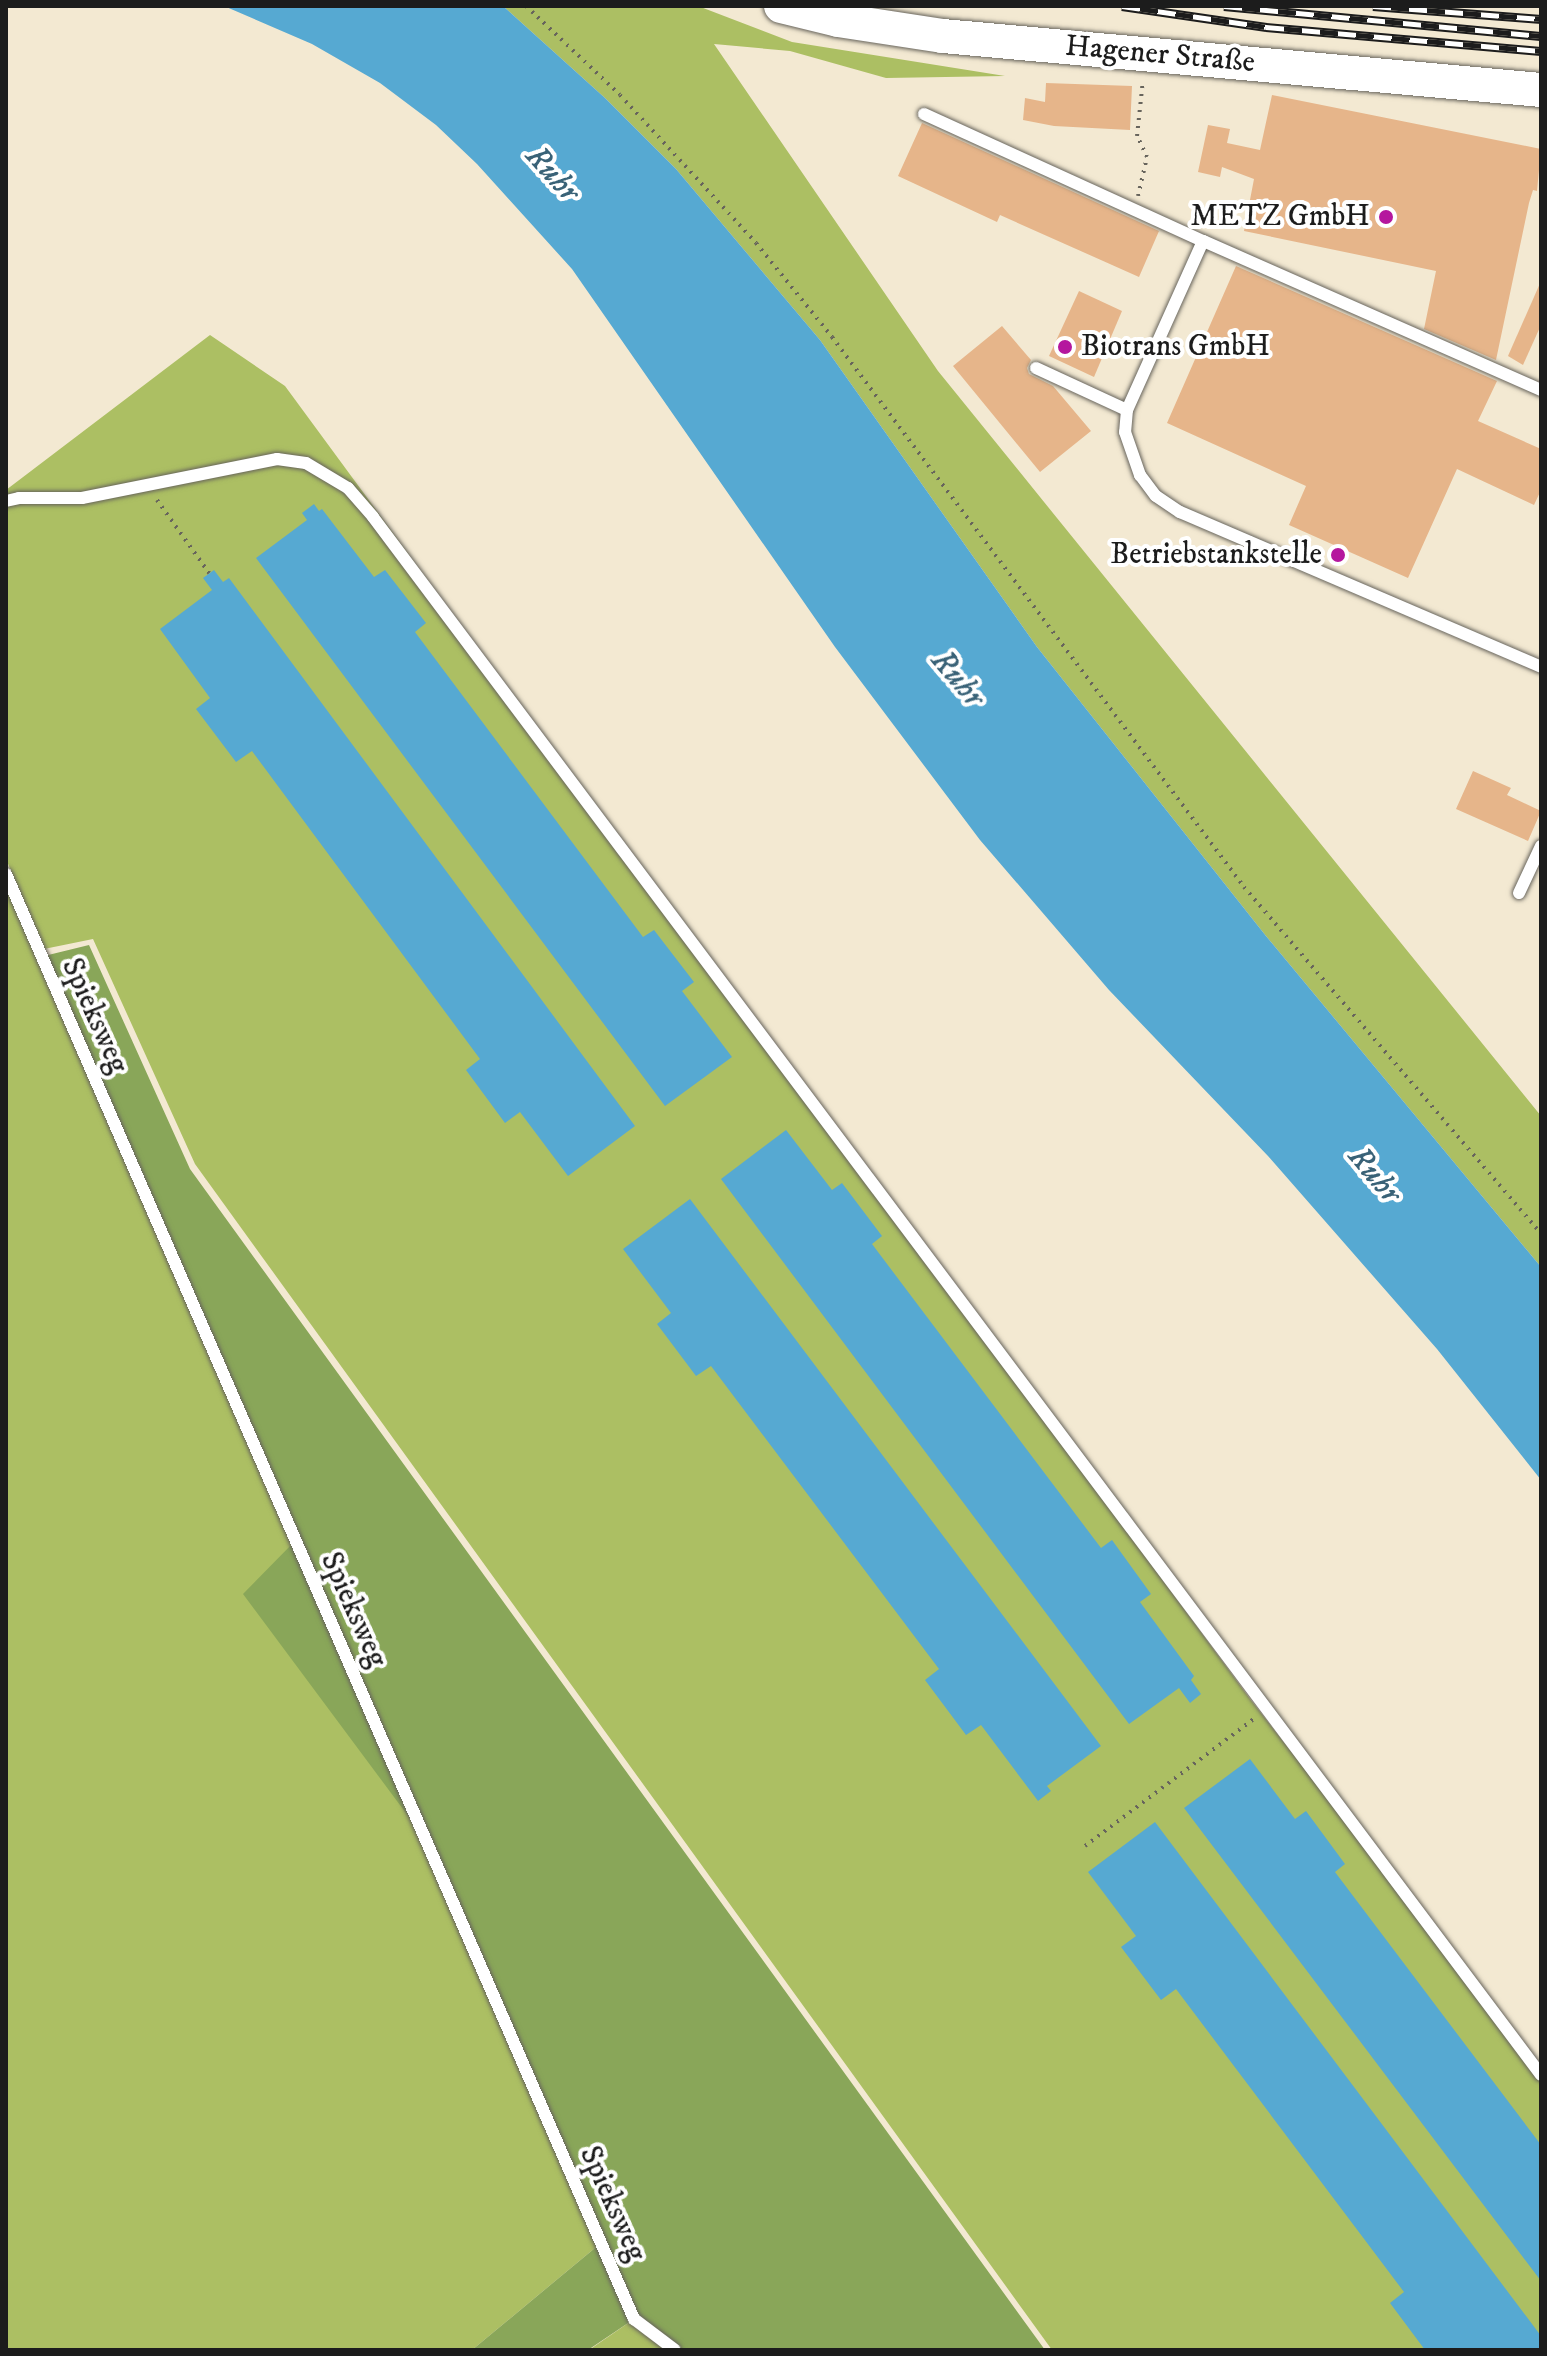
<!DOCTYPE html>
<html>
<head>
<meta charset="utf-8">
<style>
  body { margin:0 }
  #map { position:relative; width:1547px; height:2356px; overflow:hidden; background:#f3e9d2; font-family:"IM FELL DW Pica",serif }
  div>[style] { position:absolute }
  .green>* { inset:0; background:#acbf63 }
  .forest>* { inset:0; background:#89a659 }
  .water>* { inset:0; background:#56a9d2 }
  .building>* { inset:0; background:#e6b58a }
  .path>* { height:4px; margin-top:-2px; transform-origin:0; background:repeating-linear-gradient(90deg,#67645c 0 2px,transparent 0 8px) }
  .roads { filter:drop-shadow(0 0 2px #67645c) drop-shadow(0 0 2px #67645c) }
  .service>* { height:12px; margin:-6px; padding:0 6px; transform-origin:6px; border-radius:6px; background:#fff }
  .secondary>* { height:34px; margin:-17px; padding:0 17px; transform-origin:17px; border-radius:17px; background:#fff }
  .rail>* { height:9px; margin-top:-4.5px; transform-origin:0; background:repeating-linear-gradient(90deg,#fff 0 18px,#1c1c1c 0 36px); box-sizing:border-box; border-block:2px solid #1c1c1c }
  .dots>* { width:22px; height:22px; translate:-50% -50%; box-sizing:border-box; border:4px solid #fff; border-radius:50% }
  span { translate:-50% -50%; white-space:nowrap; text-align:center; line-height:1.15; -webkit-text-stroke:8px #fff; paint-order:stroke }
  .street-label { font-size:30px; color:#1c1c1c }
  .poi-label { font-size:30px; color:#1c1c1c }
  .right { translate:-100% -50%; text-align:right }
  .left { translate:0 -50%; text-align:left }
  .water-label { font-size:32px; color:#396277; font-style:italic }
  .frame { position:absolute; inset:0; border:8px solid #1c1c1c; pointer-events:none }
</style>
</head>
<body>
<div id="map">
  <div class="green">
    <i style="clip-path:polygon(503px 6px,698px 6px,792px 42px,1005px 76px,886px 78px,790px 51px,714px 44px,938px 371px,1541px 1116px,1541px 1267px,1266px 936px,1037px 647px,820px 340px,676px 169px,605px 98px)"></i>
    <i style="clip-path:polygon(210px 335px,285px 386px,1250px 1699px,1541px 2072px,1541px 2350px,1052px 2350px,195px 1164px,93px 939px,44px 949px,6px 859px,6px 490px)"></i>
    <i style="clip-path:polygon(6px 874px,601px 2243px,472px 2350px,6px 2350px)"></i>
    <i style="clip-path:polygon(634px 2319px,675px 2350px,589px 2350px)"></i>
  </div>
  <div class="forest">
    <i style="clip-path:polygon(89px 945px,190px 1169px,1045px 2350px,675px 2350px,634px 2319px,588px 2350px,472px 2350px,601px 2243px,423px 1836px,243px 1594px,295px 1541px,40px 957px)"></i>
  </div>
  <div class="water">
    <i style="clip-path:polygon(224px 6px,503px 6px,605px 98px,676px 169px,820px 340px,1037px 647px,1266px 936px,1541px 1267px,1541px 1480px,1437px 1349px,1268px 1156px,1109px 990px,980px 840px,835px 647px,572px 269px,477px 164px,436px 125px,380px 83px,312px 44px)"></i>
    <i style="clip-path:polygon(314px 504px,319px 511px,322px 509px,374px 577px,385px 570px,426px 623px,415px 632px,643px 937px,654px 930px,694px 982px,682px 991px,732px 1057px,665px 1106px,256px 558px,307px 520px,302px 513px)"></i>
    <i style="clip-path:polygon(214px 570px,223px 582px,229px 578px,635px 1126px,568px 1176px,520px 1112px,505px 1123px,466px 1070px,480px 1059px,252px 751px,236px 762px,196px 709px,210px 698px,160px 629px,212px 590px,203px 578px)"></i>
    <i style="clip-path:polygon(786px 1130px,832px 1190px,842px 1183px,882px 1236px,872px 1244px,1101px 1548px,1112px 1540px,1151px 1594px,1140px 1602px,1194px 1676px,1191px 1680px,1201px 1694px,1190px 1703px,1179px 1688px,1129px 1724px,721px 1179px)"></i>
    <i style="clip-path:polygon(690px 1199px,1101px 1746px,1047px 1786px,1051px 1791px,1038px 1801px,981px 1725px,966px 1735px,925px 1680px,939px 1669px,711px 1366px,696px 1376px,657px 1324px,671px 1313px,623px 1249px)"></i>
    <i style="clip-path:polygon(1250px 1759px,1295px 1819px,1306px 1811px,1345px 1864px,1335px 1872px,1541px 2145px,1541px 2281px,1184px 1808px)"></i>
    <i style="clip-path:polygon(1155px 1822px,1541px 2336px,1541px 2350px,1425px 2350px,1390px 2303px,1404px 2292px,1176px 1989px,1161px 2000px,1121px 1947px,1136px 1936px,1088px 1872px)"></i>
  </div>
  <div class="building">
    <i style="clip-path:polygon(1046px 83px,1132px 86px,1130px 130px,1054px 126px,1023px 120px,1025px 98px,1045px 102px)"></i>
    <i style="clip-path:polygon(1272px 95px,1541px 149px,1537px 191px,1533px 190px,1529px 203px,1496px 360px,1424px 329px,1436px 271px,1244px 231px,1254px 179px,1222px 167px,1220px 177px,1198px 172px,1208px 125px,1230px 129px,1227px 143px,1260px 150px)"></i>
    <i style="clip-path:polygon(922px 123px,1159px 231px,1139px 277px,1000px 215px,997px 222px,898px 176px)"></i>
    <i style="clip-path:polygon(1236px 266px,1497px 381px,1478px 421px,1541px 449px,1541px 490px,1534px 505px,1457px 469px,1408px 578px,1289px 525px,1306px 486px,1167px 423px)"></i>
    <i style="clip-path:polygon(1541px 281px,1541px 325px,1523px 365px,1508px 356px)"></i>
    <i style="clip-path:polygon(1079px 291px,1122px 311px,1094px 377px,1049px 356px)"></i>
    <i style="clip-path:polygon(1002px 326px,1031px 360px,1027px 368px,1029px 374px,1053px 386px,1091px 431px,1040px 472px,953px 366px)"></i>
    <i style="clip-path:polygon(1473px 771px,1511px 788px,1507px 795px,1541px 811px,1528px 841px,1456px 809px)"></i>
  </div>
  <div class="path">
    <i style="left:526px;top:6px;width:129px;rotate:43.4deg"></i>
    <i style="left:620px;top:95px;width:201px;rotate:47.4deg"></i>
    <i style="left:756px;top:243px;width:121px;rotate:51deg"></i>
    <i style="left:832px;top:337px;width:687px;rotate:53.16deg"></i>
    <i style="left:1244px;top:887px;width:456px;rotate:49.4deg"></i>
    <i style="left:1138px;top:196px;width:40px;rotate:-77deg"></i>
    <i style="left:1147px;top:157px;width:23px;rotate:-115deg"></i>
    <i style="left:1137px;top:136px;width:56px;rotate:-83.9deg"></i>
    <i style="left:157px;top:500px;width:90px;rotate:54.5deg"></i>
    <i style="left:1085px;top:1846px;width:213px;rotate:-37deg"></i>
  </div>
  <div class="roads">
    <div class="service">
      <i style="left:924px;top:114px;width:307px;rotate:24.5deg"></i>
      <i style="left:1036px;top:368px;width:100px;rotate:24.8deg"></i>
      <i style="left:1541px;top:390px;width:369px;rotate:-156.2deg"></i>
      <i style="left:1203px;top:241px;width:185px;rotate:114.2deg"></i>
      <i style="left:1127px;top:410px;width:22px;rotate:95deg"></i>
      <i style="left:1125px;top:432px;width:46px;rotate:70.8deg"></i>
      <i style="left:1140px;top:475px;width:26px;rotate:53deg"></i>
      <i style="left:1156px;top:496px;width:29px;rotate:34deg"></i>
      <i style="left:1180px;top:512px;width:393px;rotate:23.2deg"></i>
      <i style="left:6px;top:501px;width:13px;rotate:-13deg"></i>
      <i style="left:19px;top:498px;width:63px"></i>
      <i style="left:82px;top:498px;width:199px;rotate:-11.3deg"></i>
      <i style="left:277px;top:459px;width:29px;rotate:8deg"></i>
      <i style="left:306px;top:463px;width:49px;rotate:30.8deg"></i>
      <i style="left:348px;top:488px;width:38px;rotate:49deg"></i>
      <i style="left:373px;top:517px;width:1947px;rotate:53.14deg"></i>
      <i style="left:6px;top:874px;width:1576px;rotate:66.51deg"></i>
      <i style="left:634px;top:2319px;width:51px;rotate:37.1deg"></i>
      <i style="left:1519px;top:893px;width:52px;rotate:-64.9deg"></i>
    </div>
    <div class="secondary">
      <i style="left:781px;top:6px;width:59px;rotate:13.8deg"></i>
      <i style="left:838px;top:20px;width:106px;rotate:8.7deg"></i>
      <i style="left:943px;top:36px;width:600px;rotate:5.16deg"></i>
    </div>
  </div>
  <div class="rail">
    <i style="left:1122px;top:6px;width:146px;rotate:8.3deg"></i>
    <i style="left:1266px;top:27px;width:276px;rotate:5deg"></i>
    <i style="left:1224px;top:6px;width:318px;rotate:5.4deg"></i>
    <i style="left:1373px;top:6px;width:169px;rotate:4.4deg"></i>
  </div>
  <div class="dots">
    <i style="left:1386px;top:217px;background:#b5179e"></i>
    <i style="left:1065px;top:347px;background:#b5179e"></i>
    <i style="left:1338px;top:555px;background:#b5179e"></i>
  </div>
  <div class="street-label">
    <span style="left:1160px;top:55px;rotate:5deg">Hagener Straße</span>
    <span style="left:94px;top:1016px;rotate:66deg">Spieksweg</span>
    <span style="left:353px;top:1610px;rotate:66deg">Spieksweg</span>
    <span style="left:612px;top:2204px;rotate:66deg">Spieksweg</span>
  </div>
  <div class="poi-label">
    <span class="right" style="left:1370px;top:217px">METZ GmbH</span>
    <span class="left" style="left:1081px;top:347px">Biotrans GmbH</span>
    <span class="right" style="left:1322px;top:555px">Betriebstankstelle</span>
  </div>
  <div class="water-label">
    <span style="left:552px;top:174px;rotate:48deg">Ruhr</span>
    <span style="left:957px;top:679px;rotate:50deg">Ruhr</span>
    <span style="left:1374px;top:1175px;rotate:50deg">Ruhr</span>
  </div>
  <div class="frame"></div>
</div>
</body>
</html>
